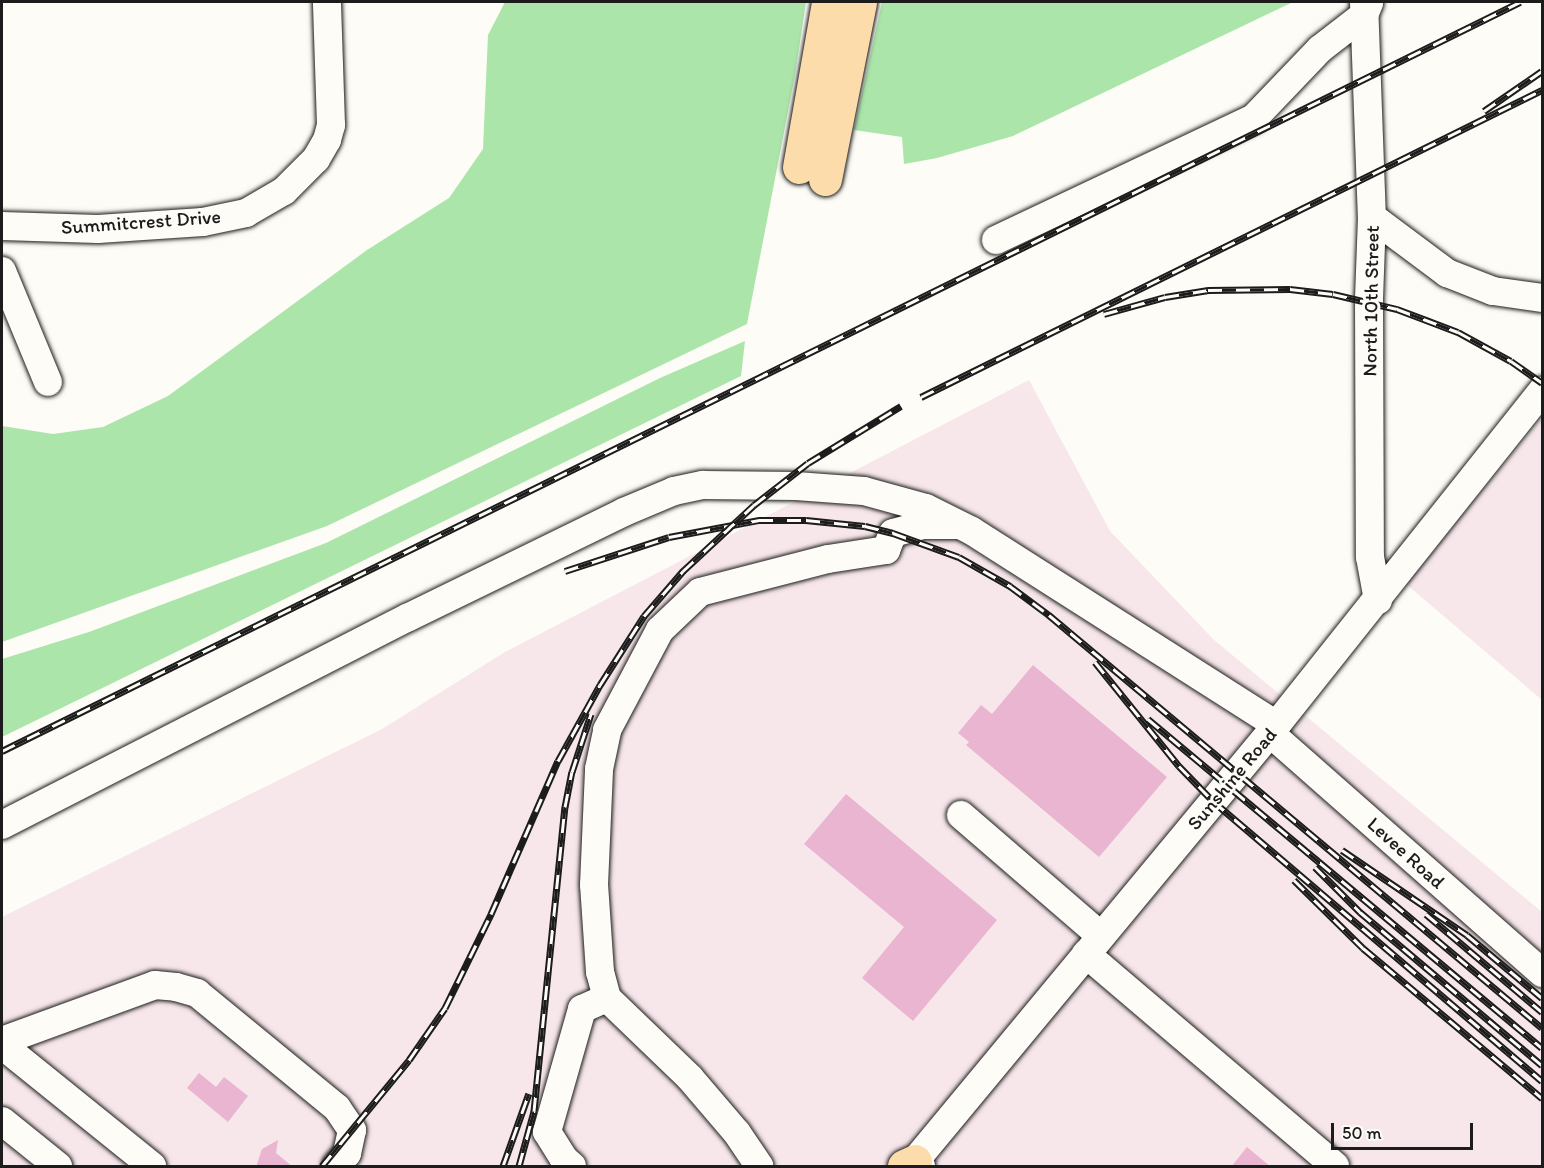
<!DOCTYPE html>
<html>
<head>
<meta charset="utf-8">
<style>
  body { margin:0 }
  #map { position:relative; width:1544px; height:1168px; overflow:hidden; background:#fdfcf7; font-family:Itim,sans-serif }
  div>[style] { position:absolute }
  .built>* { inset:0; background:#f7e7eb }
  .green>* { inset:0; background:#abe5aa }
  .building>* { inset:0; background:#e9b5d0 }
  .roads { filter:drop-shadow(0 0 2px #1c1c1c) drop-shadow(0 0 2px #1c1c1c) }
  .minor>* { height:28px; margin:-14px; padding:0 14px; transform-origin:14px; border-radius:14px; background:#fdfcf7 }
  .major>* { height:33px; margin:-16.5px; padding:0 16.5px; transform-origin:16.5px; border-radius:16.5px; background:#fddcac }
  .highway>* { height:33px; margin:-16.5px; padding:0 16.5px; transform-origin:16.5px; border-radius:16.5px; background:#fddcac }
  .rail>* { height:7px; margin-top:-3.5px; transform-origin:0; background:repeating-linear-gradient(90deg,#fdfcf7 0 14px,#1c1c1c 0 28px); box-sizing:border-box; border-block:2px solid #1c1c1c }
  span { translate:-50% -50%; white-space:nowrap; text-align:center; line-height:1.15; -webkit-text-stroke:6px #fdfcf7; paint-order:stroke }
  .street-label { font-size:20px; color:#1c1c1c }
  .frame { position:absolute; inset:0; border:3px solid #1c1c1c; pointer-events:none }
  .scale { position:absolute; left:1331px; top:1123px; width:142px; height:27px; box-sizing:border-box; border:3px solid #1c1c1c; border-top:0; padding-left:8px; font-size:18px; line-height:21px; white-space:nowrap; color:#1c1c1c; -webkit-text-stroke:4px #fdfcf7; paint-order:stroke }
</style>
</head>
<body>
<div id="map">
  <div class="built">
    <i style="clip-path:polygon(1029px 380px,1110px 531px,1213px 639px,1542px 912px,1542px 1166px,2px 1166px,2px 917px,382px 729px,505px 652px)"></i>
    <i style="clip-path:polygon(1542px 418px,1542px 700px,1406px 584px)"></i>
  </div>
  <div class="green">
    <i style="clip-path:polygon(505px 2px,806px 2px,795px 75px,747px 324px,327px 526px,2px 642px,2px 426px,53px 434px,103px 427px,168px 396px,367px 250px,449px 198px,483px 149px,488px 35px)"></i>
    <i style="clip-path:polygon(882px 2px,1293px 2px,1013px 136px,937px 158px,904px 164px,902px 137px,854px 130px)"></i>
    <i style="clip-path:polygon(745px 341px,741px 376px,2px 737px,2px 659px,89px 632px,326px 543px,660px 378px)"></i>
  </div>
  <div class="building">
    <i style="clip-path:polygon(1033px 665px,1167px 777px,1099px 857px,966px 745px,969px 742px,958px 733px,981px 705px,992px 714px)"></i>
    <i style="clip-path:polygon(846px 794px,997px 920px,913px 1021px,862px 978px,904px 927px,804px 844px)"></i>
    <i style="clip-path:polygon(199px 1073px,216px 1087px,224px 1077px,248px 1096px,228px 1122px,187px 1088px)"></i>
    <i style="clip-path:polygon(278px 1140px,276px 1153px,293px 1167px,256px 1167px,262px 1149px)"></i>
    <i style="clip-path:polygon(1247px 1147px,1271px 1167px,1231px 1167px)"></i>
  </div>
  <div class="roads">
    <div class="minor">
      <i style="left:1364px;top:2px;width:215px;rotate:87.9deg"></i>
      <i style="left:1372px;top:217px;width:83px;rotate:92.1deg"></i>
      <i style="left:1369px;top:300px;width:257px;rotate:89.8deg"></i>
      <i style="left:1370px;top:557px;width:44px;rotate:79.5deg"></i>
      <i style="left:1372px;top:217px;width:94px;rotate:36.7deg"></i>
      <i style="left:1447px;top:273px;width:49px;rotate:21.4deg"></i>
      <i style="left:1493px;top:291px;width:49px;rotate:8.1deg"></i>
      <i style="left:2px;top:226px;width:96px;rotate:1.8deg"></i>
      <i style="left:98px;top:229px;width:105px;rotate:-3.8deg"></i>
      <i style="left:203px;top:222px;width:44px;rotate:-11.8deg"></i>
      <i style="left:246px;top:213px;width:44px;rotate:-30.1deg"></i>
      <i style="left:284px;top:191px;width:45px;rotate:-45deg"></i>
      <i style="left:316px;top:159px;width:22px;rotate:-60deg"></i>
      <i style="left:327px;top:140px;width:16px;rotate:-75deg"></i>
      <i style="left:331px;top:125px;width:123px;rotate:-91.9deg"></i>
      <i style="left:996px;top:240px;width:285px;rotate:-25.3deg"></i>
      <i style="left:1254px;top:118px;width:95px;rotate:-46.3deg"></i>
      <i style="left:1320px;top:49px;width:56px;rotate:-37.7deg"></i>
      <i style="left:1364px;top:15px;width:13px;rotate:-67deg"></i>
      <i style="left:2px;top:271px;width:120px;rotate:67.5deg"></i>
      <i style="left:1270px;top:733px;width:363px;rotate:41.4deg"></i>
      <i style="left:961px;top:815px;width:185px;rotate:40.8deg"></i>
      <i style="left:2px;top:825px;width:455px;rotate:-27.1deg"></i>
      <i style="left:407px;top:618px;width:242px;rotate:-26deg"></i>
      <i style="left:624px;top:512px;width:54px;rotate:-22.8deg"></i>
      <i style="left:674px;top:491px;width:30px;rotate:-12deg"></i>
      <i style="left:703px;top:485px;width:93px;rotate:0.6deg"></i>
      <i style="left:796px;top:486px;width:68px;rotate:4.2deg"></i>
      <i style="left:864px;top:491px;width:64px;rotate:15.3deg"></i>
      <i style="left:926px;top:508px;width:51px;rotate:26.6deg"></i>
      <i style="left:972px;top:531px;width:361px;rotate:32.5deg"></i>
      <i style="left:1086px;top:954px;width:327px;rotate:40.4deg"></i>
      <i style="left:607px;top:998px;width:27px;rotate:-105deg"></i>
      <i style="left:600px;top:972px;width:87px;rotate:-93.9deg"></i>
      <i style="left:594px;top:885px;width:116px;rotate:-87.5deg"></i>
      <i style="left:599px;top:769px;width:40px;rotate:-78deg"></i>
      <i style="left:607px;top:730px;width:113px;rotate:-62.1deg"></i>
      <i style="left:660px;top:630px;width:55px;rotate:-43.5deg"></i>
      <i style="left:700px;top:592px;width:132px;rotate:-14.5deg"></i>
      <i style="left:828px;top:559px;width:59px;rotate:-8.8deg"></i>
      <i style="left:886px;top:550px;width:18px;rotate:-68deg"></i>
      <i style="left:893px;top:533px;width:31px;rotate:-15deg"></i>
      <i style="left:923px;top:525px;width:33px"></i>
      <i style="left:2px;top:1041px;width:163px;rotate:-20.1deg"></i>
      <i style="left:155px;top:985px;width:21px;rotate:5deg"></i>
      <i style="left:176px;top:987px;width:22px;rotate:16deg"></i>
      <i style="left:197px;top:993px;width:181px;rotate:39.4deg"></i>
      <i style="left:337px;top:1108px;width:27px;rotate:56deg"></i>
      <i style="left:352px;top:1130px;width:24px;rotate:102deg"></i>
      <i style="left:347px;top:1153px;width:17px;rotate:130deg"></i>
      <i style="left:2px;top:1045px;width:193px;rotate:38.9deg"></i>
      <i style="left:2px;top:1121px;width:72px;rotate:38.8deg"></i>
      <i style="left:572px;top:1166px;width:11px;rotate:-139deg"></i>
      <i style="left:564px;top:1159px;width:32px;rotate:-122deg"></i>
      <i style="left:547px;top:1132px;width:128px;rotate:-74.1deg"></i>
      <i style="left:582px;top:1009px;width:27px;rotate:-24deg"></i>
      <i style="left:607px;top:998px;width:115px;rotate:43.9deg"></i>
      <i style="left:690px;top:1078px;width:72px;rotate:49.5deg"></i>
      <i style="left:737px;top:1133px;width:40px;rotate:56deg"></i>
      <i style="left:921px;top:1166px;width:8px;rotate:-140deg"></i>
      <i style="left:915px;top:1161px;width:556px;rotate:-50.33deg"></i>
      <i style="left:1270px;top:733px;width:437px;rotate:-51.5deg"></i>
    </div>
    <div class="major">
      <i style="left:904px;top:1166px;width:12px;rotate:-24deg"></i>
    </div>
    <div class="highway">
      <i style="left:799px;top:167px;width:168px;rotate:-80deg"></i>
      <i style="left:825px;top:179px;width:180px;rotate:-78.8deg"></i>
    </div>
  </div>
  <div class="rail">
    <i style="left:1484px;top:111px;width:70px;rotate:-34.6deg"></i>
    <i style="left:1104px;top:314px;width:63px;rotate:-15.6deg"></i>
    <i style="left:1165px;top:297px;width:44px;rotate:-9.2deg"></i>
    <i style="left:1208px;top:290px;width:82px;rotate:-0.7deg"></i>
    <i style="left:1290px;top:289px;width:43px;rotate:6.6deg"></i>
    <i style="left:1333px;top:294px;width:66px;rotate:13.2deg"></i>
    <i style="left:1397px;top:309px;width:65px;rotate:20.7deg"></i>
    <i style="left:1458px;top:332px;width:60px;rotate:28.7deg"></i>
    <i style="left:1511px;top:361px;width:38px;rotate:35deg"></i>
    <i style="left:921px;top:397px;width:693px;rotate:-26.31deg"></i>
    <i style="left:565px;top:571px;width:109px;rotate:-18.1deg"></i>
    <i style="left:669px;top:537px;width:92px;rotate:-10.7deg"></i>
    <i style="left:759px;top:520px;width:47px"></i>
    <i style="left:806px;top:520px;width:59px;rotate:5.8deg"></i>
    <i style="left:865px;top:526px;width:29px;rotate:14deg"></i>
    <i style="left:893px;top:533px;width:70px;rotate:20deg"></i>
    <i style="left:959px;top:557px;width:59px;rotate:29.6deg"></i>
    <i style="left:1010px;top:586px;width:49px;rotate:36.6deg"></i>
    <i style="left:1049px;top:615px;width:643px;rotate:39.95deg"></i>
    <i style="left:1095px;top:662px;width:134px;rotate:51.1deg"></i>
    <i style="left:1179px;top:766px;width:49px;rotate:45.8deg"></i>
    <i style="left:1213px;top:801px;width:432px;rotate:40.4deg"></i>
    <i style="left:1148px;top:719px;width:513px;rotate:39.86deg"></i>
    <i style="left:2px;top:751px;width:1693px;rotate:-26.26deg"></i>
    <i style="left:1342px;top:850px;width:151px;rotate:34.2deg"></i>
    <i style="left:1467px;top:935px;width:98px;rotate:40deg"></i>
    <i style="left:1315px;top:867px;width:64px;rotate:45deg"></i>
    <i style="left:1360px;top:912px;width:238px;rotate:40.1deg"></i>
    <i style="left:1294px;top:880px;width:97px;rotate:44.6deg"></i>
    <i style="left:1363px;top:948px;width:234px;rotate:40deg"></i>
    <i style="left:1426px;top:914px;width:152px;rotate:40.2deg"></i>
    <i style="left:322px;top:1166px;width:137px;rotate:-50.6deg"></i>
    <i style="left:409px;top:1060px;width:63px;rotate:-55.3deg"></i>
    <i style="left:445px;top:1008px;width:105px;rotate:-63.9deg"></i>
    <i style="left:491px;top:914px;width:167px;rotate:-66.4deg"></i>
    <i style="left:558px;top:761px;width:87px;rotate:-61.1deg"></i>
    <i style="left:600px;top:685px;width:82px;rotate:-57.5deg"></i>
    <i style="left:644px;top:616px;width:60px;rotate:-49.1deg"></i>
    <i style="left:683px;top:571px;width:97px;rotate:-42.9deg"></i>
    <i style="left:754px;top:505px;width:68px;rotate:-37.9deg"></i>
    <i style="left:808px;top:463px;width:109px;rotate:-31.5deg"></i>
    <i style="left:503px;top:1166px;width:77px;rotate:-70.4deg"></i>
    <i style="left:519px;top:1166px;width:57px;rotate:-74.7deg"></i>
    <i style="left:534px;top:1111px;width:306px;rotate:-84.2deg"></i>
    <i style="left:565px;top:807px;width:36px;rotate:-79deg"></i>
    <i style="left:572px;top:772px;width:61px;rotate:-71.9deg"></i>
  </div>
  <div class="street-label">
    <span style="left:141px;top:222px;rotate:-4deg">Summitcrest Drive</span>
    <span style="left:1371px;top:301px;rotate:-89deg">North 10th Street</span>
    <span style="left:1232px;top:779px;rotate:-50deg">Sunshine Road</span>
    <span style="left:1406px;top:853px;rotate:42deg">Levee Road</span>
  </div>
  <div class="frame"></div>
  <div class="scale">50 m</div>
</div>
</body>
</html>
